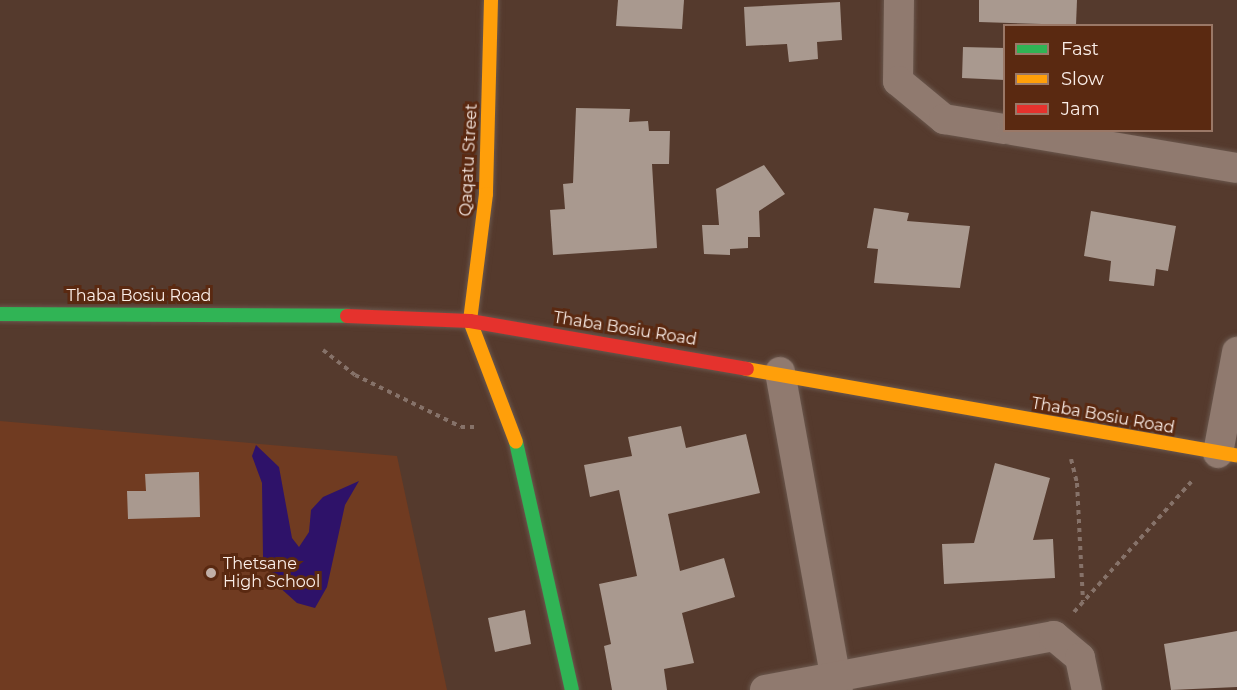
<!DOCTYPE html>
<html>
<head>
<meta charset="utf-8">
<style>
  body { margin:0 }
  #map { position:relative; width:1237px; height:690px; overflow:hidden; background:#553a2d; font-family:Montserrat,sans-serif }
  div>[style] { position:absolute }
  .built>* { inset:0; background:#703b21 }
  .water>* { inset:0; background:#2e1269 }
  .building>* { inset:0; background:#a9998f }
  .path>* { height:4px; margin-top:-2px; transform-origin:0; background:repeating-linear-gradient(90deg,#867269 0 4.5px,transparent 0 9px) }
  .roads { filter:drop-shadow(0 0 2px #6a574d) drop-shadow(0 0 2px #6a574d) }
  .street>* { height:30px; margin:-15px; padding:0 15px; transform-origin:15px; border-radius:15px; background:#907a6f }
  .fast>* { height:14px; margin:-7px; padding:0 7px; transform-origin:7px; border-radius:7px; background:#30b455 }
  .slow>* { height:14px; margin:-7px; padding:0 7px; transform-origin:7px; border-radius:7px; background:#ff9f0a }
  .jam>* { height:14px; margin:-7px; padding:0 7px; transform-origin:7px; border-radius:7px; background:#e5322d }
  .dots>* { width:16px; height:16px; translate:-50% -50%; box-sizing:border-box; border:3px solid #5a2911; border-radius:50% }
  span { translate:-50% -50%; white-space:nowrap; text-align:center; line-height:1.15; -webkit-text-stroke:6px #5a2911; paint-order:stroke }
  .street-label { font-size:16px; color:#fbeee8 }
  .poi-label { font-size:16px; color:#fbeee8 }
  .left { translate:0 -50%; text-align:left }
  .legend { position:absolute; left:1003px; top:24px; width:210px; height:108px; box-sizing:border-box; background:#5a2911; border:2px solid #9a7867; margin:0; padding:8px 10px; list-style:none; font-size:18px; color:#fbeee8 }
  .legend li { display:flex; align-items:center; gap:12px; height:30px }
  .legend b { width:30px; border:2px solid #9a7867 }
</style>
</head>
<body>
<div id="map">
  <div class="built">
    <i style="clip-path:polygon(0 421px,397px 456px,447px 690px,0 690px)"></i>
  </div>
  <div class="water">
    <i style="clip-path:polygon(256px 445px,279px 467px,292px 538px,299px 547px,309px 532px,311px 510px,323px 497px,359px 481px,345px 505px,327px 587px,315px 608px,297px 603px,277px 585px,263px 557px,262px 483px,252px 456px)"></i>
  </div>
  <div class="building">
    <i style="clip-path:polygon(618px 0,684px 0,682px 29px,616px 26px)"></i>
    <i style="clip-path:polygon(979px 0,1077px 0,1076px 25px,979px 22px)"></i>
    <i style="clip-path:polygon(840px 2px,842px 40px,817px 42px,818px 59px,789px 62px,787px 44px,746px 46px,744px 7px)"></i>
    <i style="clip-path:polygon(963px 47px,1005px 48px,1005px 80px,962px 78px)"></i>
    <i style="clip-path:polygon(576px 108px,630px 109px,629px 122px,648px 121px,649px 131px,670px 131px,669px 164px,652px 164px,657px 248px,553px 255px,550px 210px,565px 209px,563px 184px,573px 183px)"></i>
    <i style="clip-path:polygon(764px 165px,785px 194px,759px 211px,760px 237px,748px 237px,748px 248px,730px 249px,730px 255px,704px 254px,702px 225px,719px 225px,716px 189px)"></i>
    <i style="clip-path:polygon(874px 208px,909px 213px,907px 221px,970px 226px,960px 288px,874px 283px,878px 249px,867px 248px)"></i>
    <i style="clip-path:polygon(1091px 211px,1176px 226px,1168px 271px,1156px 269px,1154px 286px,1109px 281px,1111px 261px,1084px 256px)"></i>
    <i style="clip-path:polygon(681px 426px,686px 448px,746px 434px,760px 493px,668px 514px,680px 571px,724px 558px,735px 597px,682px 613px,694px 663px,664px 669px,667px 690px,612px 690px,604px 646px,611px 644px,599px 584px,637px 576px,619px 490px,590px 497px,584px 465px,632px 456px,628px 437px)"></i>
    <i style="clip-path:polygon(995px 463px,1050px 478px,1033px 540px,1053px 539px,1055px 578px,944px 584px,942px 544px,974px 543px)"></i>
    <i style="clip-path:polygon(199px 472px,200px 517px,128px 519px,127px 491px,146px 491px,145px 474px)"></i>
    <i style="clip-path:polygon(525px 610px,531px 644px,495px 652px,488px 618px)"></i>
    <i style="clip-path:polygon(1237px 631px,1237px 687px,1171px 690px,1164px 644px)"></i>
  </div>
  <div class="path">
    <i style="left:323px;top:350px;width:41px;rotate:38deg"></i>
    <i style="left:355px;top:375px;width:118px;rotate:26.1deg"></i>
    <i style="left:461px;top:427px;width:16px"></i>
    <i style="left:1071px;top:459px;width:25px;rotate:76deg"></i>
    <i style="left:1077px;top:483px;width:118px;rotate:87.1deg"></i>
    <i style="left:1074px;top:612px;width:178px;rotate:-48deg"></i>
  </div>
  <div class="roads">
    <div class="street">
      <i style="left:899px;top:0;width:81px;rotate:90.7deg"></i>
      <i style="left:898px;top:81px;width:60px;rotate:39.6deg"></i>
      <i style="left:944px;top:119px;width:61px;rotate:9.5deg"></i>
      <i style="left:1012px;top:130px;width:228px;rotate:9.6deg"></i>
      <i style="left:780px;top:372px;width:323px;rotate:79.7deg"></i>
      <i style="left:1218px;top:453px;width:103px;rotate:-79.3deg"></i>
      <i style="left:765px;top:690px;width:294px;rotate:-10.6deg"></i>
      <i style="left:1054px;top:636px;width:34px;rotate:40deg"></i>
      <i style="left:1080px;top:658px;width:33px;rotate:78deg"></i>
    </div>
    <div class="fast">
      <i style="left:0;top:314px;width:347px;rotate:0.3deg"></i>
      <i style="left:516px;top:442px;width:254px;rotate:77.3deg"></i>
    </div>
    <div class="slow">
      <i style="left:491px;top:0;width:194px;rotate:91.5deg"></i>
      <i style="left:486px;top:194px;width:128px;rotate:97.2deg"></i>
      <i style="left:470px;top:321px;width:129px;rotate:69.2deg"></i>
      <i style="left:747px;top:369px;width:497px;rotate:10deg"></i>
    </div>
    <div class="jam">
      <i style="left:347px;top:316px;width:123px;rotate:2.3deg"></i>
      <i style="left:470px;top:321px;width:281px;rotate:9.8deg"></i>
    </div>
  </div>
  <div class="dots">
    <i style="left:211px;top:573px;background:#c1afa7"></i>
  </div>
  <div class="street-label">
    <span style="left:469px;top:160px;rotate:-87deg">Qaqatu Street</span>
    <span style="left:139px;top:296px">Thaba Bosiu Road</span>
    <span style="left:625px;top:329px;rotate:9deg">Thaba Bosiu Road</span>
    <span style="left:1103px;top:416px;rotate:10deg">Thaba Bosiu Road</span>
  </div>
  <div class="poi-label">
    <span class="left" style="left:223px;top:573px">Thetsane<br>High School</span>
  </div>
  <ul class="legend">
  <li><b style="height:8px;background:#30b455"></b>Fast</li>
  <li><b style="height:8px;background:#ff9f0a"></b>Slow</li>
  <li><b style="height:8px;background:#e5322d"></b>Jam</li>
  </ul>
</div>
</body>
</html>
